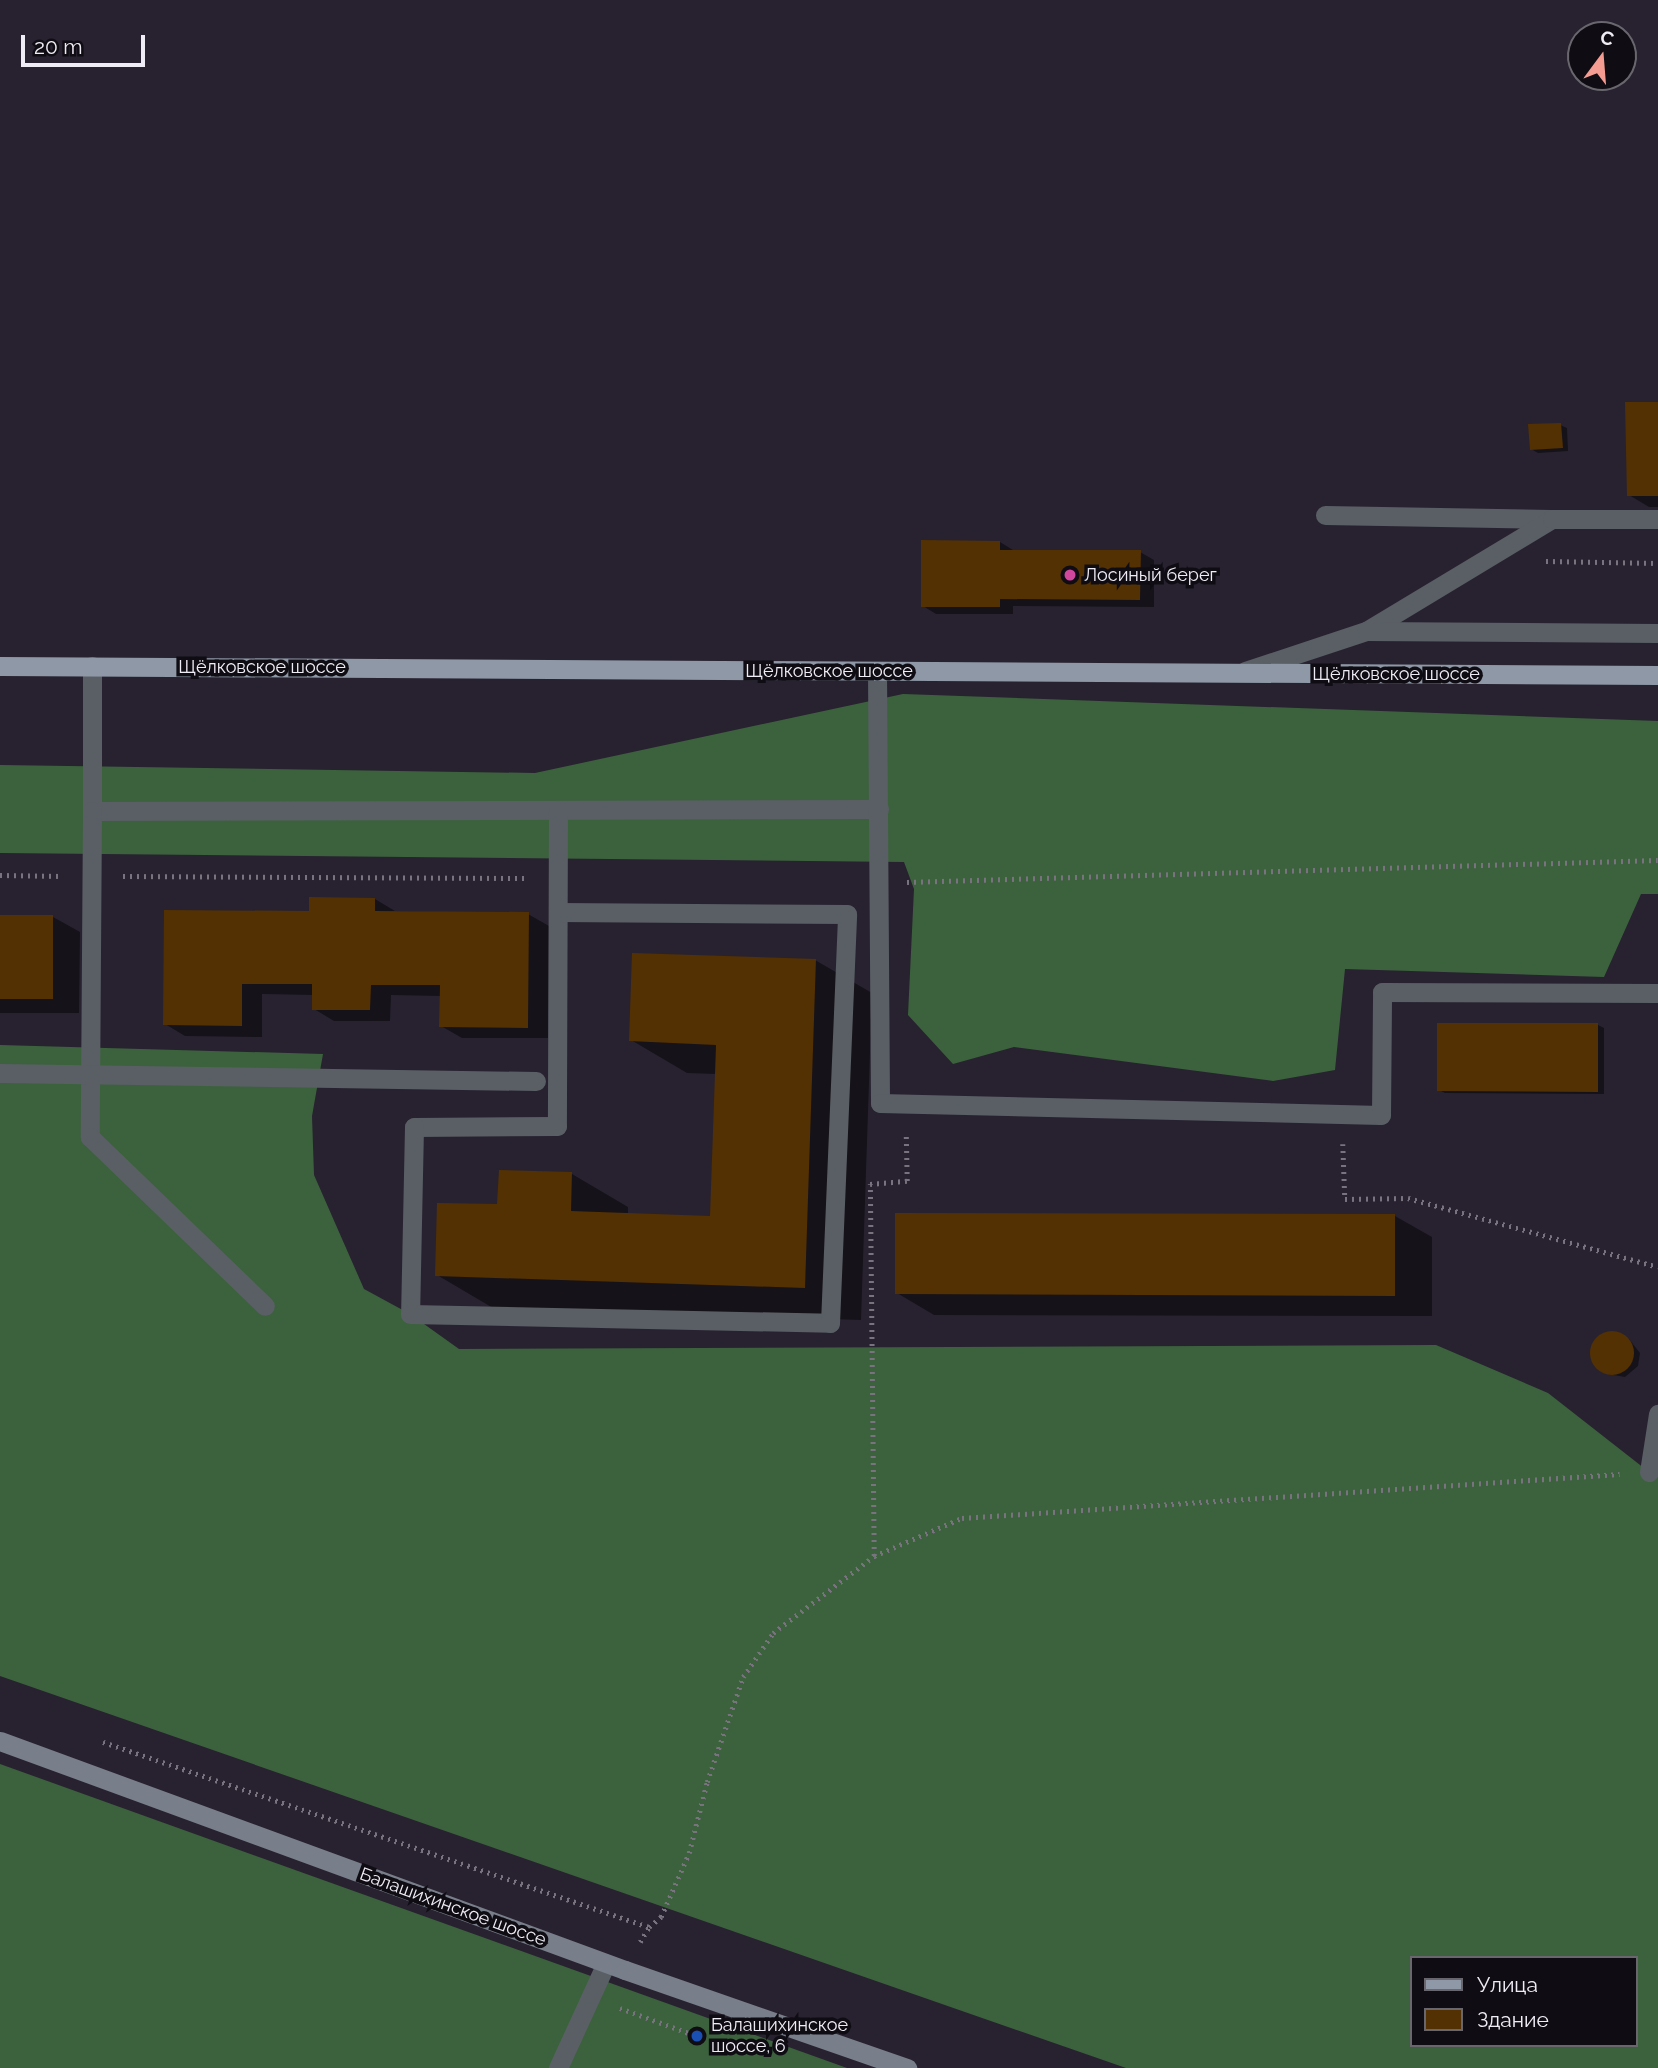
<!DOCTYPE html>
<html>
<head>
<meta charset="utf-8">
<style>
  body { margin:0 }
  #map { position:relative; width:1658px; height:2068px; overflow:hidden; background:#282230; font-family:Raleway,sans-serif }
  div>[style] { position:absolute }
  .forest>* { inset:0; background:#3c623d }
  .shadow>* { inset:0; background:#0007 }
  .building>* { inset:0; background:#533103 }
  .round { border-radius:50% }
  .path>* { height:4.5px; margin-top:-2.25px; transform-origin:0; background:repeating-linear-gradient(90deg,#78737f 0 2px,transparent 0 7px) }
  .service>* { height:19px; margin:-9.5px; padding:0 9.5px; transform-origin:9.5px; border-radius:9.5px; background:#5a5f65 }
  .secondary>* { height:19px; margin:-9.5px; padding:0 9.5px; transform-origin:9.5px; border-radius:9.5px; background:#787f8a }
  .primary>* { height:19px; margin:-9.5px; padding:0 9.5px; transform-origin:9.5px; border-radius:9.5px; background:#8e98a6 }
  .dots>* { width:19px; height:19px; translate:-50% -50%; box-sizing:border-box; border:4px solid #0f0d13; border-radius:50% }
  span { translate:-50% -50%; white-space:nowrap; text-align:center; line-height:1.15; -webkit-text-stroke:7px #0f0d13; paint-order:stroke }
  .poi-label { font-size:18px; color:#f0ecf5 }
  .left { translate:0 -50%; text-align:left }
  .street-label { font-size:18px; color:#f0ecf5 }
  .legend { position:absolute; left:1410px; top:1956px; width:228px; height:91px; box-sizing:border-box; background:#0f0d13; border:2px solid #69666d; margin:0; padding:9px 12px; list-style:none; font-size:21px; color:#f0ecf5 }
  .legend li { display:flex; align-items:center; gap:14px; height:35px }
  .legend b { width:35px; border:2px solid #69666d }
  .north { position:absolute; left:1567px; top:21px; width:70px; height:70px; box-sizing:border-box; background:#0f0d13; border:2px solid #69666d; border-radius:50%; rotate:16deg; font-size:19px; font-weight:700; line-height:28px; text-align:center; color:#f0ecf5 }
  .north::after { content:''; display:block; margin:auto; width:24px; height:32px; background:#f59c92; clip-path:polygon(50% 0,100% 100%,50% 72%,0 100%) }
  .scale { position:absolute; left:21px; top:35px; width:124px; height:32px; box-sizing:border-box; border:4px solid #f0ecf5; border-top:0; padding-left:9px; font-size:21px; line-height:24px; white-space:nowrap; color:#f0ecf5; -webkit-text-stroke:5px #0f0d13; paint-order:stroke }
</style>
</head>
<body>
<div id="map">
  <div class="forest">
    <i style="clip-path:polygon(903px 694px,1658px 721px,1658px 894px,1641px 894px,1604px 977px,1345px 969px,1335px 1070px,1273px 1081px,1014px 1047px,953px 1064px,908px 1015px,914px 889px,904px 862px,0 853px,0 765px,535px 773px)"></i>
    <i style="clip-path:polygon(evenodd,0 1045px,323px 1054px,312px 1116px,314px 1175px,364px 1289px,410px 1314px,459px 1349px,1436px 1345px,1548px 1393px,1649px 1472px,1658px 1474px,1658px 2068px,1126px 2068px,0 1676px,0 1045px,1411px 1958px,1635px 1958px,1635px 2045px,1411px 2045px,1411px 1958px)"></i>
    <i style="clip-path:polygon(0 1764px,847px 2068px,0 2068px)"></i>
  </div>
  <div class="shadow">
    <i style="clip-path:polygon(1658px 404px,1658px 507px,1649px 507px,1629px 495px)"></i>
    <i style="clip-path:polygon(1560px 425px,1567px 428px,1568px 451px,1538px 453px,1531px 449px)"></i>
    <i style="clip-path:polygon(1000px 542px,1013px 550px,1140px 552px,1154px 560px,1154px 607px,1013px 606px,1013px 614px,936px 614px,923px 606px)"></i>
    <i style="clip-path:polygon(375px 899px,395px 911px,528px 914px,549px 926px,548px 1038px,462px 1038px,441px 1026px,441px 996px,391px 995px,390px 1021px,334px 1021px,314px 1009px,314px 995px,262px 994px,262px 1037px,185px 1036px,165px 1024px,310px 913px)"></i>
    <i style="clip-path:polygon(0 916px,53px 917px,80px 932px,79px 1013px,0 1013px)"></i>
    <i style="clip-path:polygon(815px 960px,872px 993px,861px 1320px,493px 1308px,437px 1275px,499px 1206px,572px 1174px,628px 1207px,628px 1214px,712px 1217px,716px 1074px,687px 1073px,631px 1040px)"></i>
    <i style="clip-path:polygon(1598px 1025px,1604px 1028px,1604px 1094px,1445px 1093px,1439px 1090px)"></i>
    <i style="clip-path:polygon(1395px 1216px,1432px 1237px,1432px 1316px,934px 1315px,897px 1293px)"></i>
    <i style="clip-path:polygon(1608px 1333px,1629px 1339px,1640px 1353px,1638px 1366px,1625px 1377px,1608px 1374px,1593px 1359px,1594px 1345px)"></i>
  </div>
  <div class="building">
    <i style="clip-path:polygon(1625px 402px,1658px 402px,1658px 496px,1627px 496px)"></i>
    <i style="clip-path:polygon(1561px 423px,1563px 448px,1530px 450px,1528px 424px)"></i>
    <i style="clip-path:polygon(921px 540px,1000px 541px,1000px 550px,1141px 550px,1140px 600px,1000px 599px,1000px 607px,921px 607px)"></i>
    <i style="clip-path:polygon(309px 897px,375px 898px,375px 911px,529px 912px,528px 1028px,439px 1027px,440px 985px,371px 985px,370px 1010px,312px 1010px,312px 984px,242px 984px,242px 1026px,163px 1025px,164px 910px,309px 911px)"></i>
    <i style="clip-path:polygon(0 915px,53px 915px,53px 999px,0 999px)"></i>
    <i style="clip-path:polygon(632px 953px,816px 959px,805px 1288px,435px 1276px,437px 1203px,497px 1204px,499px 1170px,572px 1172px,571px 1211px,710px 1216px,716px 1045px,629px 1041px)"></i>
    <i style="clip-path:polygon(1437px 1023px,1598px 1023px,1598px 1092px,1437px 1091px)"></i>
    <i style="clip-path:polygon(895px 1213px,1395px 1214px,1395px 1296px,895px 1294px)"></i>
    <i class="round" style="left:1590px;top:1331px;width:44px;height:44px"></i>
  </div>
  <div class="path">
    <i style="left:1546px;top:561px;width:112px;rotate:1deg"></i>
    <i style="left:0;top:875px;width:62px;rotate:0.9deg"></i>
    <i style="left:123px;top:876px;width:405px;rotate:0.3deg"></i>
    <i style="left:907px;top:882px;width:751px;rotate:-1.68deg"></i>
    <i style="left:1343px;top:1144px;width:55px;rotate:87.9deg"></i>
    <i style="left:1345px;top:1199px;width:63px;rotate:-0.9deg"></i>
    <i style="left:1408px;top:1198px;width:259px;rotate:15.4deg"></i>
    <i style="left:874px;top:1556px;width:372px;rotate:-90.6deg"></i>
    <i style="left:870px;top:1184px;width:37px;rotate:-5deg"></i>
    <i style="left:907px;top:1181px;width:48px;rotate:-91.2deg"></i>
    <i style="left:103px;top:1742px;width:576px;rotate:18.72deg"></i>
    <i style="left:640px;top:1942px;width:17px;rotate:-59deg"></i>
    <i style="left:649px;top:1927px;width:16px;rotate:-40deg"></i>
    <i style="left:661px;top:1917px;width:70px;rotate:-66.4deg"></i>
    <i style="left:689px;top:1853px;width:73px;rotate:-75.8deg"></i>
    <i style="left:707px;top:1782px;width:111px;rotate:-71.1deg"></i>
    <i style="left:743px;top:1677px;width:53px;rotate:-55.7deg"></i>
    <i style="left:773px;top:1633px;width:127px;rotate:-37.3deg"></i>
    <i style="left:874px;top:1556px;width:96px;rotate:-23.4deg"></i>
    <i style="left:962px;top:1518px;width:659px;rotate:-3.83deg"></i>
    <i style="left:620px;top:2008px;width:82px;rotate:20deg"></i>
  </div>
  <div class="service">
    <i style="left:1325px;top:515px;width:226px;rotate:1deg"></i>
    <i style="left:1368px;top:630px;width:215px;rotate:-31.1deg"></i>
    <i style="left:1552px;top:519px;width:106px"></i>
    <i style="left:92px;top:666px;width:145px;rotate:90deg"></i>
    <i style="left:92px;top:811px;width:787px;rotate:-0.15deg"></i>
    <i style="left:877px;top:671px;width:432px;rotate:89.6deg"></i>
    <i style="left:880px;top:1103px;width:501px;rotate:1.37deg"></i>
    <i style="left:1381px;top:1115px;width:123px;rotate:-89.5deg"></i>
    <i style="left:1382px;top:992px;width:276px;rotate:0.2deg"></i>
    <i style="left:1245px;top:671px;width:127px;rotate:-18.3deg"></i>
    <i style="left:1366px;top:631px;width:292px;rotate:0.4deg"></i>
    <i style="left:558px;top:810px;width:316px;rotate:90.2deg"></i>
    <i style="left:557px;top:1126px;width:143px;rotate:179.6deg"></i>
    <i style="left:414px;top:1127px;width:187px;rotate:91.2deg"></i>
    <i style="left:410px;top:1314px;width:420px;rotate:1.2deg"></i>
    <i style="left:830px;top:1323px;width:409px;rotate:-87.6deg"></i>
    <i style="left:847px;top:914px;width:289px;rotate:-179.6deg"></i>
    <i style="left:92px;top:811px;width:326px;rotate:90.4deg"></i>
    <i style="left:90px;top:1137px;width:243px;rotate:44deg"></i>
    <i style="left:0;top:1073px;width:536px;rotate:0.86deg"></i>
    <i style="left:1649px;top:1472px;width:59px;rotate:-81.2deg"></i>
    <i style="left:558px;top:2068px;width:115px;rotate:-65.4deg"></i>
  </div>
  <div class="secondary">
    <i style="left:0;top:1741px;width:666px;rotate:20.12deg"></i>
    <i style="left:625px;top:1970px;width:299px;rotate:19.2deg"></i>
  </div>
  <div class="primary">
    <i style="left:0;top:666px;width:1658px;rotate:0.31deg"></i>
  </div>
  <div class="dots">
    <i style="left:1070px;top:575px;background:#d1479c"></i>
    <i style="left:697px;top:2036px;background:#1a4fb4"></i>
  </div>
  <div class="poi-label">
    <span class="left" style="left:1084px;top:575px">Лосиный берег</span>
    <span class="left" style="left:711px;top:2036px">Балашихинское<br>шоссе, 6</span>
  </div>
  <div class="street-label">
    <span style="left:262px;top:667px">Щёлковское шоссе</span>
    <span style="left:829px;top:671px">Щёлковское шоссе</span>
    <span style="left:1396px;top:674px">Щёлковское шоссе</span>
    <span style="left:453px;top:1907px;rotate:20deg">Балашихинское шоссе</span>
  </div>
  <ul class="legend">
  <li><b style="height:9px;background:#8e98a6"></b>Улица</li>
  <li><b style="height:19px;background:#533103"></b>Здание</li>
  </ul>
  <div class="north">С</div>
  <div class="scale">20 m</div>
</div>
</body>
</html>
